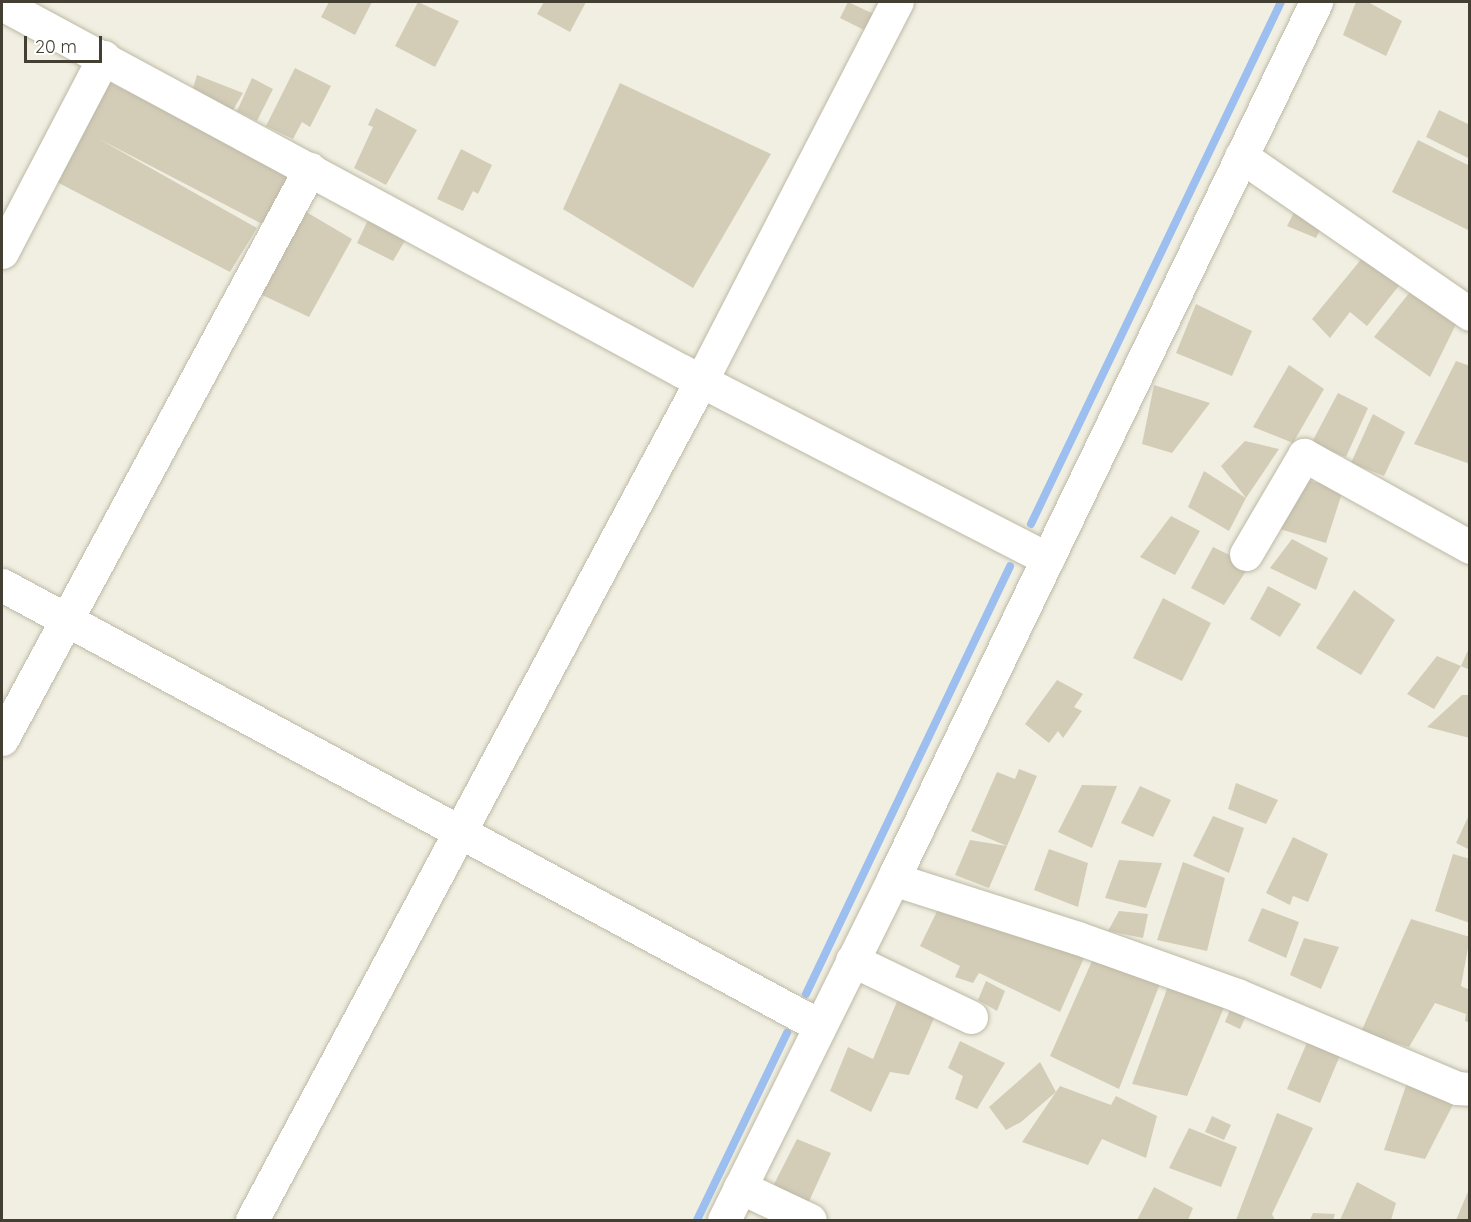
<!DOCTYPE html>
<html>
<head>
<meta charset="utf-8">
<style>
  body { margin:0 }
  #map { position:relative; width:1471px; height:1222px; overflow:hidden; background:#f1efe2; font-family:Quicksand,sans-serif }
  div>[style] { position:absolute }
  .stream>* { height:8px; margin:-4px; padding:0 4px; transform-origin:4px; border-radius:4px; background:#9cbff0 }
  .building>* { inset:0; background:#d3cdb8 }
  .roads { filter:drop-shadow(0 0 2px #bdb9a5) drop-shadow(0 0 2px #bdb9a5) }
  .minor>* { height:33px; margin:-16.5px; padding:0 16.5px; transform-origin:16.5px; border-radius:16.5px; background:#fff }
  span { translate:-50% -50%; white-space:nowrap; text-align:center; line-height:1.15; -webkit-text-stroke:4.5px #fff; paint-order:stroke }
  .frame { position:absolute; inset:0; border:3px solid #433f33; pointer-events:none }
  .scale { position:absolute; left:24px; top:36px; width:78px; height:27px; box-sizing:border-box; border:3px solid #433f33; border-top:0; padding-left:8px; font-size:18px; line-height:21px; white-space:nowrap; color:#433f33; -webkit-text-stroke:4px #fff; paint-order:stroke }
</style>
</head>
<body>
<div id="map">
  <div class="stream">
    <i style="left:1031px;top:524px;width:579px;rotate:-64.41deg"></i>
    <i style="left:806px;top:994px;width:474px;rotate:-64.5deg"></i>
    <i style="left:697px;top:1220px;width:208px;rotate:-64.3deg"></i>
  </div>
  <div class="building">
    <i style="clip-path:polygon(329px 2px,372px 2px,355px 35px,321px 17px)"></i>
    <i style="clip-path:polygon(418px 2px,459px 21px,435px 67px,395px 46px)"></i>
    <i style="clip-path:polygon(544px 2px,586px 2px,570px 32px,537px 14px)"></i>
    <i style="clip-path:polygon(848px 2px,874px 14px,866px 31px,840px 18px)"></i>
    <i style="clip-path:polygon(1356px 2px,1368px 2px,1402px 21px,1386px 56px,1343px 35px)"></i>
    <i style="clip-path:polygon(295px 68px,331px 86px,310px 127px,302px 122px,293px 139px,266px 126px)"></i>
    <i style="clip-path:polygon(197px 75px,243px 93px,233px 110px,193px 88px)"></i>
    <i style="clip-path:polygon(252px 78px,273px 89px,257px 121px,237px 111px)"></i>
    <i style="clip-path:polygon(105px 80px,290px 174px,262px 224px,99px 139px,257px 228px,230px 272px,53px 180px)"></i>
    <i style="clip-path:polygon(620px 83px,771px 154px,693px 288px,563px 209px)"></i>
    <i style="clip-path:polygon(376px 108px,417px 130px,386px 185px,354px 168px,373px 127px,368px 125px)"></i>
    <i style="clip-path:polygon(1439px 110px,1470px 125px,1470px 159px,1426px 137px)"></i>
    <i style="clip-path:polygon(1418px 140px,1470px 166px,1470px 231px,1392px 192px)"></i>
    <i style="clip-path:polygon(461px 149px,492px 165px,478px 194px,473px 191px,463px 211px,437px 199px)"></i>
    <i style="clip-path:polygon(1300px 201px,1326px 218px,1316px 238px,1287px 226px)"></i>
    <i style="clip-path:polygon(303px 210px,352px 239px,309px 317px,260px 294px)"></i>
    <i style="clip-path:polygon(369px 218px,406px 239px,393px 261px,357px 243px)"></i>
    <i style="clip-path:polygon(1368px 251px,1405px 278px,1367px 326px,1350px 312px,1330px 338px,1312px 319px)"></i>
    <i style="clip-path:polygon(1414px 287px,1463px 310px,1430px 377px,1374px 337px)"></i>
    <i style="clip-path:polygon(1196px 304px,1252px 331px,1232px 376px,1176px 353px)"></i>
    <i style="clip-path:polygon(1456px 361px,1470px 366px,1470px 464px,1414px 444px)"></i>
    <i style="clip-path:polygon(1289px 365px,1324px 389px,1293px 443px,1253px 427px)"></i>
    <i style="clip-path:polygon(1154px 385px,1210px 403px,1172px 453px,1142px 444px)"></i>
    <i style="clip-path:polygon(1338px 393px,1368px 408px,1346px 457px,1311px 444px)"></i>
    <i style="clip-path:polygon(1373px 414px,1405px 432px,1384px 476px,1351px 463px)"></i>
    <i style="clip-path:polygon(1245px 441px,1279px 449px,1246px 498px,1221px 466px)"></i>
    <i style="clip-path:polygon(1204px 471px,1246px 498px,1229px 531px,1188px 507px)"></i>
    <i style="clip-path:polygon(1300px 478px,1343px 490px,1326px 543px,1270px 526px)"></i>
    <i style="clip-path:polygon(1171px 516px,1200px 531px,1175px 575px,1140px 557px)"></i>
    <i style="clip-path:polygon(1292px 539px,1328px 558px,1316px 590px,1270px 568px)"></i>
    <i style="clip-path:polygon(1213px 547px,1250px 565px,1224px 605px,1191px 588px)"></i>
    <i style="clip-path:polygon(1268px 586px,1301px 604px,1280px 637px,1250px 619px)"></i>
    <i style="clip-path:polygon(1354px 590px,1395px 620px,1361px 675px,1316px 648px)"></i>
    <i style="clip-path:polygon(1163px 598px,1211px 623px,1182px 681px,1133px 658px)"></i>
    <i style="clip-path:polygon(1470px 646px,1470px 670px,1461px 666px)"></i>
    <i style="clip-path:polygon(1437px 656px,1461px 666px,1434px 709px,1407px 694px)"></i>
    <i style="clip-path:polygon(1057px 680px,1083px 694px,1074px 707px,1082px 711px,1063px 738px,1058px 731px,1049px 743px,1025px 724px)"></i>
    <i style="clip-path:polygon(1462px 695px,1470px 695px,1470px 738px,1427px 727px)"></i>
    <i style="clip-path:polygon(1019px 769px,1037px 776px,1007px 846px,971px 831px,997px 772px,1015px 779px)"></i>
    <i style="clip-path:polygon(1236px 783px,1278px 800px,1266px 824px,1228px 809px)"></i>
    <i style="clip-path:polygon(1082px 785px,1117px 786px,1092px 848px,1058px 832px)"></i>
    <i style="clip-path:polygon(1140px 786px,1171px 800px,1153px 837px,1121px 823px)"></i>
    <i style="clip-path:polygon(1470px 813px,1470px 850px,1456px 843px)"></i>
    <i style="clip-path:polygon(1213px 816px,1244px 828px,1229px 873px,1193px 856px)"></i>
    <i style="clip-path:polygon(1293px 837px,1328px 854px,1308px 902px,1293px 896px,1290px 905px,1266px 893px)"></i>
    <i style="clip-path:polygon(970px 840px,1007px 846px,989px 888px,955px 875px)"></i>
    <i style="clip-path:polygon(1049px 849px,1088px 863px,1078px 907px,1034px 890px)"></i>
    <i style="clip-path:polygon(1453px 854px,1470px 859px,1470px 923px,1435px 911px)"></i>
    <i style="clip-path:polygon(1119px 860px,1162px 863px,1146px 908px,1105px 898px)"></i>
    <i style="clip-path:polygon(1183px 862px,1225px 878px,1207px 951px,1157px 940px)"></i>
    <i style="clip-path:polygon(945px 895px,1084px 958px,1060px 1012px,979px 973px,973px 983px,955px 977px,960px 966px,920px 946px)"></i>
    <i style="clip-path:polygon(1262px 908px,1299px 922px,1286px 958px,1248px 941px)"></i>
    <i style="clip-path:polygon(1119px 911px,1148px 914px,1143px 938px,1108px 931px)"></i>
    <i style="clip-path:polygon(1411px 919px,1470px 937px,1461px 986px,1470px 990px,1470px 1023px,1465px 1021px,1466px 1014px,1435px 1003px,1409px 1047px,1361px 1032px)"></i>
    <i style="clip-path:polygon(1304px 938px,1339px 947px,1321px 989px,1290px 975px)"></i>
    <i style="clip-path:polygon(1099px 945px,1163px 976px,1119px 1089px,1050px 1056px)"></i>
    <i style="clip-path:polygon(986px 981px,1005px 991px,997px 1011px,978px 1000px)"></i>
    <i style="clip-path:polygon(1170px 981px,1225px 1005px,1187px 1096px,1132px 1084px)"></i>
    <i style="clip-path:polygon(898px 999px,935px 1016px,909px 1075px,890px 1072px,871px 1112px,830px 1091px,848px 1047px,873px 1059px)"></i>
    <i style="clip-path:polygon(1234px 1000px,1251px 1005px,1240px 1029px,1225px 1022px)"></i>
    <i style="clip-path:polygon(1312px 1031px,1344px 1046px,1320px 1103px,1287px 1089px)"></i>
    <i style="clip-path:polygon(960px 1041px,1005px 1063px,977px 1109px,955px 1099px,963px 1076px,948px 1068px)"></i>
    <i style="clip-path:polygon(1040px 1062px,1056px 1092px,1021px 1122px,1006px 1130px,989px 1107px)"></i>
    <i style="clip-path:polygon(1410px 1074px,1459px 1093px,1425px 1159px,1384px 1150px)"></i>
    <i style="clip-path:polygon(1060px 1086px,1111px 1105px,1116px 1096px,1157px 1116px,1146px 1158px,1102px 1139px,1088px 1165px,1022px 1142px)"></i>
    <i style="clip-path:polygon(1277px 1113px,1313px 1128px,1272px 1214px,1275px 1220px,1236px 1220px)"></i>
    <i style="clip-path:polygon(1212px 1116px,1231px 1125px,1224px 1140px,1205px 1132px)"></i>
    <i style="clip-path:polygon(1189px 1128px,1237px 1147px,1221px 1187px,1169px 1168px)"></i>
    <i style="clip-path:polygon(797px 1139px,831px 1153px,806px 1208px,771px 1190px)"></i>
    <i style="clip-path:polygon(1357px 1182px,1396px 1203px,1391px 1220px,1340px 1220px)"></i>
    <i style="clip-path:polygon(1154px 1187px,1193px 1208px,1188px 1220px,1137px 1220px)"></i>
    <i style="clip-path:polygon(1470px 1188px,1470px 1220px,1456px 1220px,1467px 1194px)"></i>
    <i style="clip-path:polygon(1313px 1213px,1335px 1214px,1333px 1220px,1310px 1220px)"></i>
  </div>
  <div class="roads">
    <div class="minor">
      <i style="left:2px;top:4px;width:773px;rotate:28.36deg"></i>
      <i style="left:682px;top:371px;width:411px;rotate:27.2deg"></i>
      <i style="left:1241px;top:156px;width:278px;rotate:34.6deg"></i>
      <i style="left:2px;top:252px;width:220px;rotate:-62.4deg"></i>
      <i style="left:1246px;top:554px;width:115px;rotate:-59.6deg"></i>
      <i style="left:1304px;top:455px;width:190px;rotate:29deg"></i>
      <i style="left:2px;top:585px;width:927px;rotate:28.33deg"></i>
      <i style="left:2px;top:739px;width:648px;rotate:-61.62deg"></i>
      <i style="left:893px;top:879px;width:194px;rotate:17.7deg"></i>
      <i style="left:1078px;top:938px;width:169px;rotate:19.7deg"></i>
      <i style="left:1237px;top:995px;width:239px;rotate:22.9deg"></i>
      <i style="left:1457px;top:1088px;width:13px;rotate:4deg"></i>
      <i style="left:852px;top:960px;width:132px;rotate:25.6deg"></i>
      <i style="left:740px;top:1187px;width:77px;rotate:25.2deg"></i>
      <i style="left:252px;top:1220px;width:952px;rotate:-61.85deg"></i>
      <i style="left:701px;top:381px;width:427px;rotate:-62.7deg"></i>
      <i style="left:724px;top:1220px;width:381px;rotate:-63.6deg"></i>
      <i style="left:893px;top:879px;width:974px;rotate:-64.25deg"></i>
    </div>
  </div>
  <div class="frame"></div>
  <div class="scale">20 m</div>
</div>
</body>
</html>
